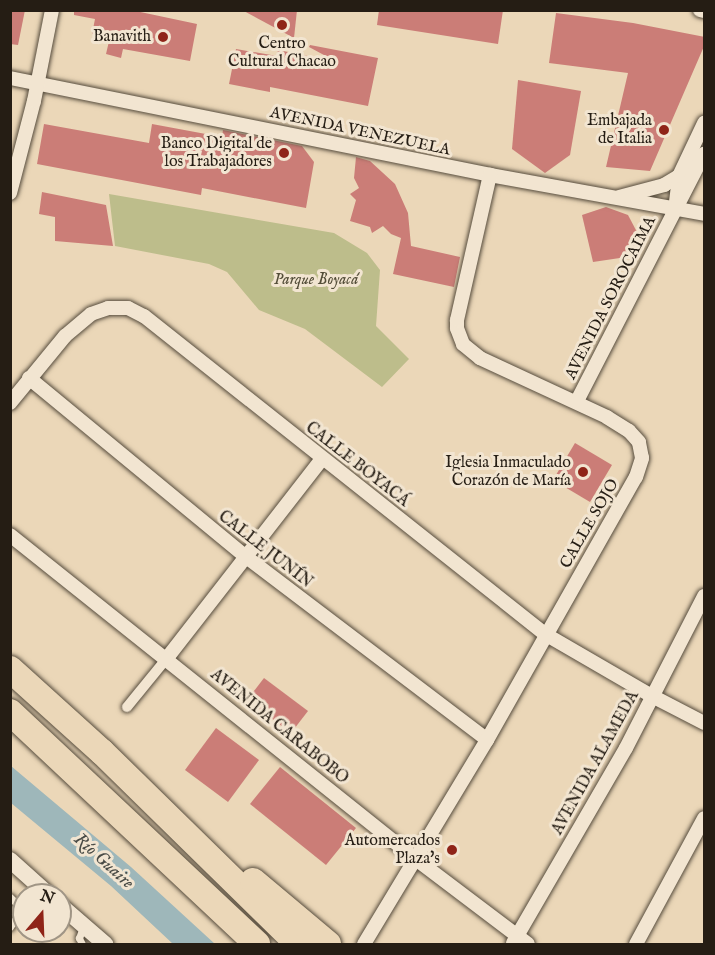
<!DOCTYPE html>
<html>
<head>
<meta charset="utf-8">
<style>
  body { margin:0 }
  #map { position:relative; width:715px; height:955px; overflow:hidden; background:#ebd7b8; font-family:"IM FELL English",serif }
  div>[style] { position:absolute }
  .green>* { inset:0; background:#bdbd8b }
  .water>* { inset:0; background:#9eb7ba }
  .building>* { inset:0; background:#cb7d77 }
  .roads { filter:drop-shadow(0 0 2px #564c3d) drop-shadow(0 0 2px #564c3d) }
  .service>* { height:7px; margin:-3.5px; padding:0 3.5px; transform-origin:3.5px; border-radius:3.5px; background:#f2e5d1 }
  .pedestrian>* { height:10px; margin:-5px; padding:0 5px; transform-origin:5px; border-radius:5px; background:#f2e5d1 }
  .minor>* { height:14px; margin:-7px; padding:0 7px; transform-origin:7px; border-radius:7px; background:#f2e5d1 }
  .tertiary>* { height:16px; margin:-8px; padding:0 8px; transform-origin:8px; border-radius:8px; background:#f2e5d1 }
  .motorway>* { height:26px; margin:-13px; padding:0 13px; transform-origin:13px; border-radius:13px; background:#ebd7b8 }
  .dots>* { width:16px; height:16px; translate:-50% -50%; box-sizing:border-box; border:3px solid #f2e5d1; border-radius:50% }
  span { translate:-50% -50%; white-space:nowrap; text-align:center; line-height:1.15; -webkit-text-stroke:6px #f2e5d1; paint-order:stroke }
  .poi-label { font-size:16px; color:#251d14 }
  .right { translate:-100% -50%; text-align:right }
  .street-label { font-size:16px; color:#251d14 }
  .park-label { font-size:16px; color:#534d38; font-style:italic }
  .water-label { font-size:18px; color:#494b46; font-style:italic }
  .frame { position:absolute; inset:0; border:12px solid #251d14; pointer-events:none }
  .north { position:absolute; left:12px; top:883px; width:60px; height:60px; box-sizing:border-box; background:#f2e5d1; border:2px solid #a09585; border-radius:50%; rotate:19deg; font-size:16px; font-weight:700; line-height:24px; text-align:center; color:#251d14 }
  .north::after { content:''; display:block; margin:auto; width:21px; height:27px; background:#8f2418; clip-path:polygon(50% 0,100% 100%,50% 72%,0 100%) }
</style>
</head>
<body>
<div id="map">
  <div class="green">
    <i style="clip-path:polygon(109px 194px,334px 233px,367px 253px,380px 270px,376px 326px,409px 359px,382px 387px,305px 329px,259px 310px,227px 272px,209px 264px,115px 246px)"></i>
  </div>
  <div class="water">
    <i style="clip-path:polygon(11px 766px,131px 867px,215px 944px,173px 944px,111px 886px,11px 803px)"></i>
  </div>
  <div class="building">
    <i style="clip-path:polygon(10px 10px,25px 10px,18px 45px,10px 44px)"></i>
    <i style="clip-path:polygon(74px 10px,131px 10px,197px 24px,190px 61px,123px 49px,121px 58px,106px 54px,110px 37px,92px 34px,95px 19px,74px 15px)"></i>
    <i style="clip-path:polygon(242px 10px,297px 10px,294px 38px)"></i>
    <i style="clip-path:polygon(379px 10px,503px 10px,498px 44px,377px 25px)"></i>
    <i style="clip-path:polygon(556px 13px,633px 23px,705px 37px,705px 44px,650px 171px,606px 167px,628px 73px,549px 63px)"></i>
    <i style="clip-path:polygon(310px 45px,378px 58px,368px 106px,270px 87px,270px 92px,229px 84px,236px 49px,277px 56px,278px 50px,337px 62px,309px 47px)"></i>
    <i style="clip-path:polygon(518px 80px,581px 91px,570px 155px,545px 173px,512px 149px)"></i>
    <i style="clip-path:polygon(44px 124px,149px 143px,152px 124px,222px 137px,223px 130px,302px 146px,314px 162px,306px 208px,202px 188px,201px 195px,37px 164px)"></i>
    <i style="clip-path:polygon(356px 157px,370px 161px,395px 184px,408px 213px,411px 246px,460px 257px,454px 287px,393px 274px,401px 238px,391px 234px,383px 226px,372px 233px,370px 227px,350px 221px,356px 200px,350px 194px,359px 188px,354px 178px)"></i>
    <i style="clip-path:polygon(42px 192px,106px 205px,113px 246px,55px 241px,55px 217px,39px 214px)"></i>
    <i style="clip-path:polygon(606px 207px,628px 215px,638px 234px,640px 255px,593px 262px,582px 215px)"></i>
    <i style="clip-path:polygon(575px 443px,612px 465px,590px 502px,553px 480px)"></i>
    <i style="clip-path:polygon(264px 678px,308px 711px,291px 733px,247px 700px)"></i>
    <i style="clip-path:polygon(216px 728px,259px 760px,228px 802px,185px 770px)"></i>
    <i style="clip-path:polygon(280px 767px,356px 828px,326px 865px,250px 804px)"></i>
  </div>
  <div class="roads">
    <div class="service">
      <i style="left:10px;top:897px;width:17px;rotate:45deg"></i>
      <i style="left:22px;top:909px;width:22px;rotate:124deg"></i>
      <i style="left:82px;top:944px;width:7px;rotate:-117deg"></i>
      <i style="left:79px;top:938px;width:12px;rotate:-70deg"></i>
    </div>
    <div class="pedestrian">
      <i style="left:127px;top:707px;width:63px;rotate:-50.8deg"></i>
    </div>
    <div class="minor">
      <i style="left:700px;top:10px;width:4px;rotate:14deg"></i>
      <i style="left:10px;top:78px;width:490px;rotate:11.4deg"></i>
      <i style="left:490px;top:175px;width:218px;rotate:10.3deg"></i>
      <i style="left:10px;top:193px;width:95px;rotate:-75.4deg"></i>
      <i style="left:34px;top:101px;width:93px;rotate:-78.8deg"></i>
      <i style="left:619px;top:197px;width:47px;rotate:-14.9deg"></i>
      <i style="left:664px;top:185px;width:17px;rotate:-31deg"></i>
      <i style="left:675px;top:210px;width:34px;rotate:-83deg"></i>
      <i style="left:679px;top:176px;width:59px;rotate:-64.7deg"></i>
      <i style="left:29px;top:378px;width:280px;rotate:39.5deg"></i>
      <i style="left:245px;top:556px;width:304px;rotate:37.2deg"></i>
      <i style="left:577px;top:401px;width:278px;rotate:-62.8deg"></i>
      <i style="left:10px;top:403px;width:87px;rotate:-50.6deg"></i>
      <i style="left:65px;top:336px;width:34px;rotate:-40deg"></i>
      <i style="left:91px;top:314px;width:18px;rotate:-19deg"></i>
      <i style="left:108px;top:308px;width:20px"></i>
      <i style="left:128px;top:308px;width:18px;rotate:27deg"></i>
      <i style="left:144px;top:316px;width:512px;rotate:38.42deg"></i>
      <i style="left:545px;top:634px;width:124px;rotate:30.1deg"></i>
      <i style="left:652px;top:696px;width:59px;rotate:27.4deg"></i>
      <i style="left:10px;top:535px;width:521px;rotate:38.61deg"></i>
      <i style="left:417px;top:860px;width:139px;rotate:37.1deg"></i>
      <i style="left:167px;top:658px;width:252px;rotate:-52.1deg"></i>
      <i style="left:513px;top:943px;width:225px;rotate:-59.9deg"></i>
      <i style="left:626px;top:748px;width:171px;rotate:-62.8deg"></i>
      <i style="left:364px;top:944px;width:238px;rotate:-58.9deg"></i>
      <i style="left:487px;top:740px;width:302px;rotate:-60.5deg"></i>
      <i style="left:636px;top:477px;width:20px;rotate:-72deg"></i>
      <i style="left:642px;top:458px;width:16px;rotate:-101deg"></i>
      <i style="left:639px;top:442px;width:15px;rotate:-132deg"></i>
      <i style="left:629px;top:431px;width:26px;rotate:-148deg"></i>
      <i style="left:607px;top:417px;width:140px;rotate:-155.1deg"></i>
      <i style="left:480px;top:358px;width:22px;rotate:-141deg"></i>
      <i style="left:463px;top:344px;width:17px;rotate:-111deg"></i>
      <i style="left:457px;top:328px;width:8px;rotate:-90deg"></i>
      <i style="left:457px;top:320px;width:149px;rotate:-77.2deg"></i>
      <i style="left:636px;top:944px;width:143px;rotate:-61.6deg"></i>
    </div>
    <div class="tertiary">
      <i style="left:10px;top:860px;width:52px;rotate:41.9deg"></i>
      <i style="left:60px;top:905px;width:60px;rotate:40.9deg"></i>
    </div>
    <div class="motorway">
      <i style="left:10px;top:669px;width:124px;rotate:42.1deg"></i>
      <i style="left:102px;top:752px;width:274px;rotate:44.4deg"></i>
      <i style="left:10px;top:712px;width:339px;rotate:43.2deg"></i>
      <i style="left:253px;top:881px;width:98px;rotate:40deg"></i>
    </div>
  </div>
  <div class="dots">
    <i style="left:282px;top:25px;background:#8f2418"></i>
    <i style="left:163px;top:37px;background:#8f2418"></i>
    <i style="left:664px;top:130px;background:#8f2418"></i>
    <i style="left:284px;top:153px;background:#8f2418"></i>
    <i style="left:583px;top:472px;background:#8f2418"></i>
    <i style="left:452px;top:850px;background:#8f2418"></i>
  </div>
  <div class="poi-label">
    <span class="right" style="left:151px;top:37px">Banavith</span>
    <span style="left:282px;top:53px">Centro<br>Cultural Chacao</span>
    <span class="right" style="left:652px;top:130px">Embajada<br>de Italia</span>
    <span class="right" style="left:272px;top:153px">Banco Digital de<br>los Trabajadores</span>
    <span class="right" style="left:571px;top:472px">Iglesia Inmaculado<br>Corazón de María</span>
    <span class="right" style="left:440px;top:850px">Automercados<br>Plaza's</span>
  </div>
  <div class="street-label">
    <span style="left:360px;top:132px;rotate:12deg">AVENIDA VENEZUELA</span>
    <span style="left:611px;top:298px;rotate:-63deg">AVENIDA SOROCAIMA</span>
    <span style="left:357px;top:465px;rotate:38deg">CALLE BOYACÁ</span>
    <span style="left:590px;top:524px;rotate:-60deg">CALLE SOJO</span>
    <span style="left:265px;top:550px;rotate:38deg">CALLE JUNÍN</span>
    <span style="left:279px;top:727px;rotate:39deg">AVENIDA CARABOBO</span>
    <span style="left:596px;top:763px;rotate:-61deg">AVENIDA ALAMEDA</span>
  </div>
  <div class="park-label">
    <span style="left:316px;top:280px">Parque Boyacá</span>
  </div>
  <div class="water-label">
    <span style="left:103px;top:862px;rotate:42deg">Río Guaire</span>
  </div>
  <div class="frame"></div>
  <div class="north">N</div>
</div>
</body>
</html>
